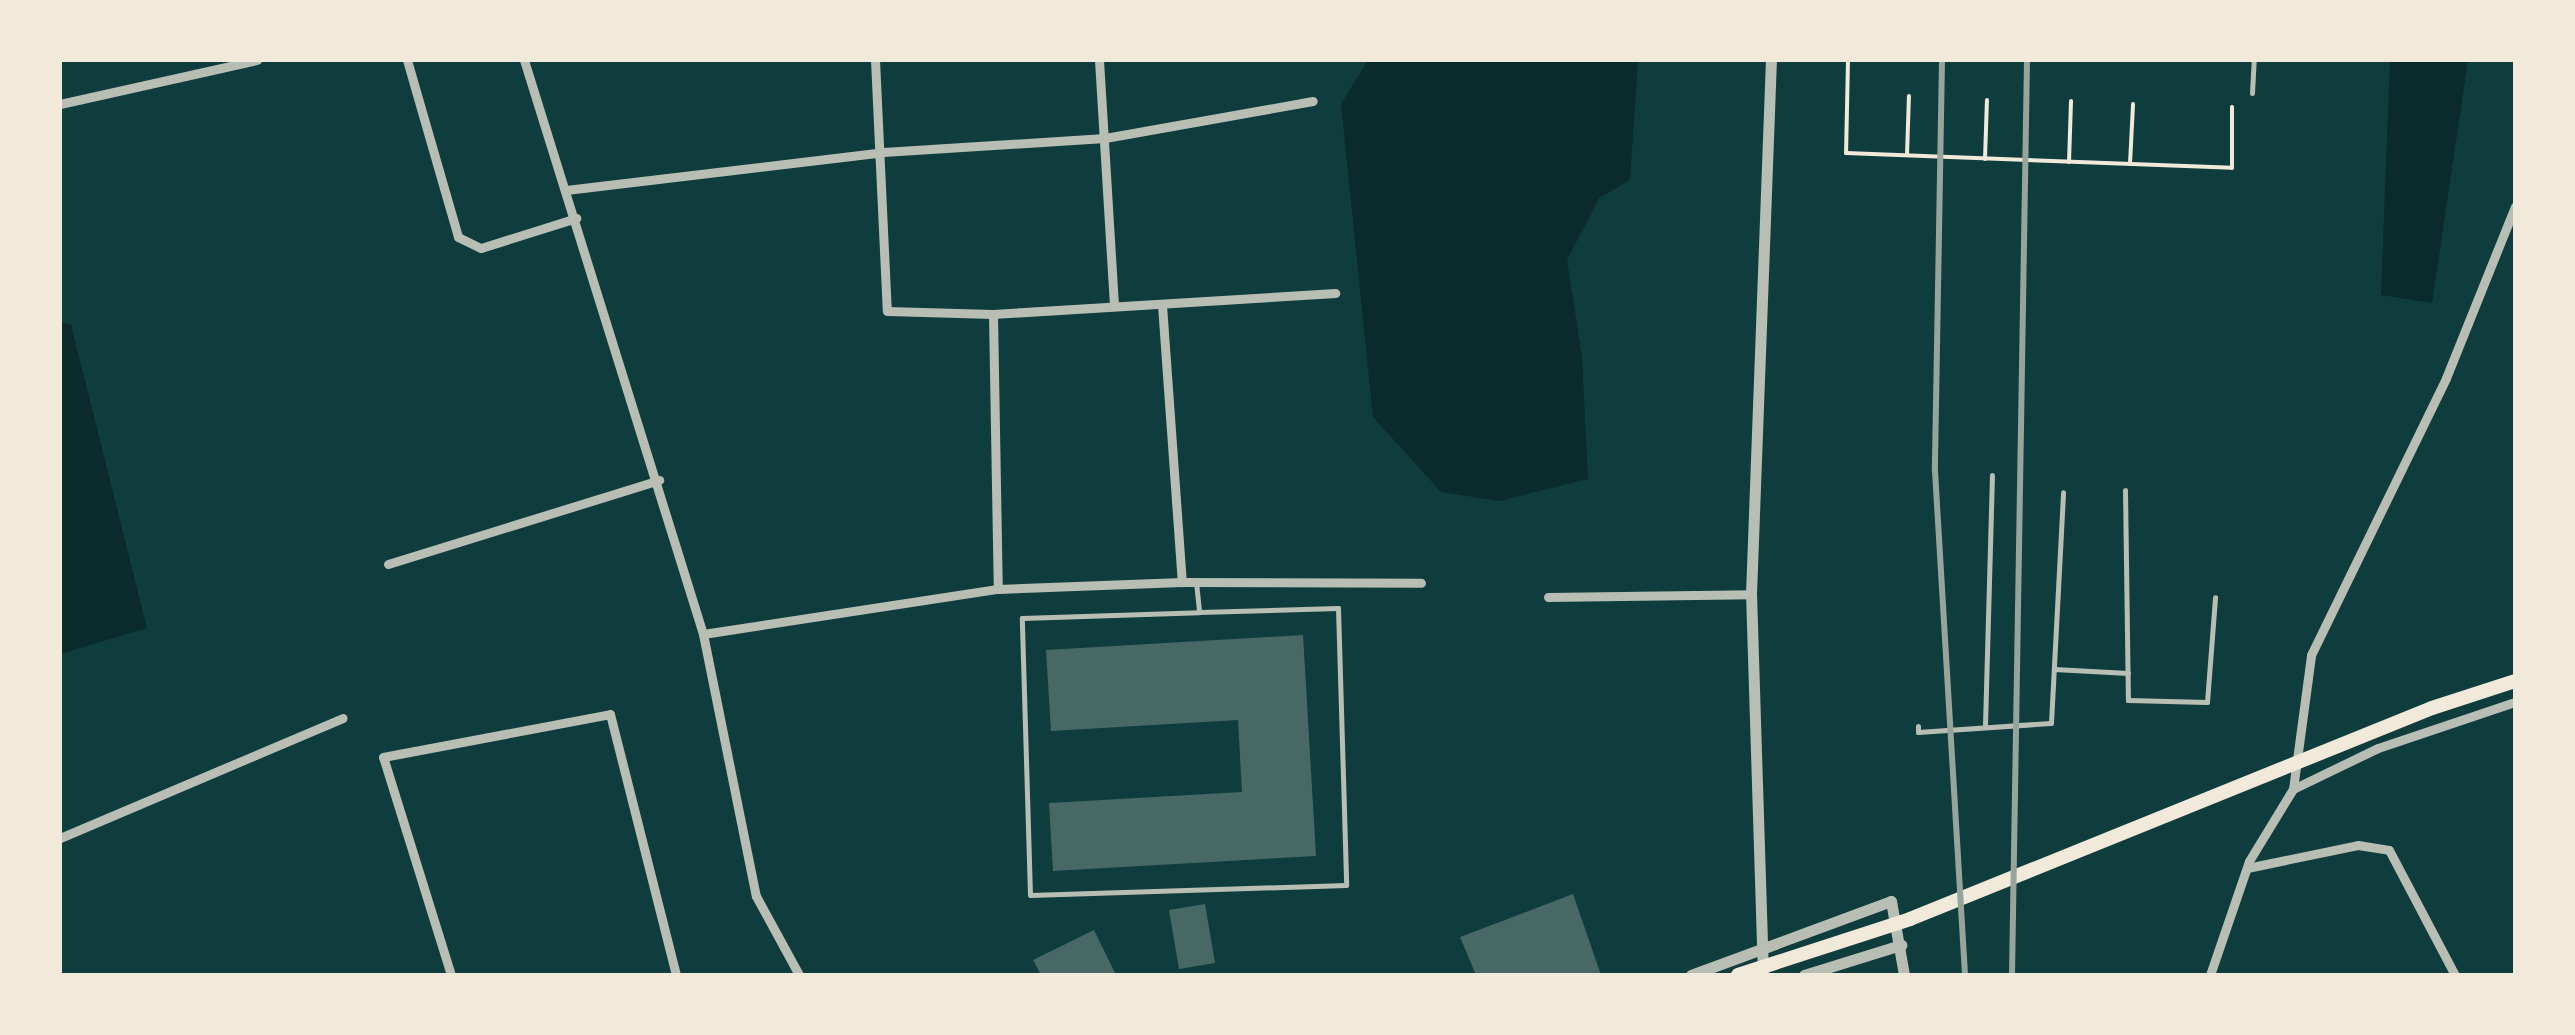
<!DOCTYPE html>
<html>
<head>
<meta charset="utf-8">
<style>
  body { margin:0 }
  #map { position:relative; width:2575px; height:1035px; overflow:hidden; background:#0f3d3e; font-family:"Sofia Sans Condensed",sans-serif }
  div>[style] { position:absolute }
  .water>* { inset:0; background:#0a2a2b }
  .building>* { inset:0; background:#486865 }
  .path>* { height:4px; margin:-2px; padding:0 2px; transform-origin:2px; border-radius:2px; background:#f1e9da }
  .service>* { height:5px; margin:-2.5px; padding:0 2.5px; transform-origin:2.5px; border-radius:2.5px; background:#b8beb3 }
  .minor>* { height:9px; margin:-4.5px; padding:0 4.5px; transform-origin:4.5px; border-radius:4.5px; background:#b8beb3 }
  .tertiary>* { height:11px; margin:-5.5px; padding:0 5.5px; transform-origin:5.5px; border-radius:5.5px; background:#b8beb3 }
  .primary>* { height:14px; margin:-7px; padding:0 7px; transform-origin:7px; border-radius:7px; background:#f1e9da }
  .rail>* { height:6px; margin:-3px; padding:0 3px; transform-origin:3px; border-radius:3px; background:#97a49c }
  span { translate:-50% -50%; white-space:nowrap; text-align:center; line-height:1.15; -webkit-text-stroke:8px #f1e9da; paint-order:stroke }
  .frame { position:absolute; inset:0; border:62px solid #f1e9da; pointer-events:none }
</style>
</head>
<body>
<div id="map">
  <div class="water">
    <i style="clip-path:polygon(1368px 60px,1638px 60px,1630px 180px,1599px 198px,1567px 260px,1582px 357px,1588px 479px,1499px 501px,1441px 492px,1373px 417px,1341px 104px)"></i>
    <i style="clip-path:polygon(2390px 60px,2468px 60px,2432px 303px,2381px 295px)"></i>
    <i style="clip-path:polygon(60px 322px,71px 325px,147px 628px,60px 654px)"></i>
  </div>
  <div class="building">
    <i style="clip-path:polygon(1303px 635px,1316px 856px,1053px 871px,1049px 803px,1242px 792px,1238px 720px,1051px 731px,1046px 650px)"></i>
    <i style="clip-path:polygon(1573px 894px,1601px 975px,1476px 975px,1460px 937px)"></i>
    <i style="clip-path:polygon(1205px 904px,1215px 963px,1179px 969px,1169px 910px)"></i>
    <i style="clip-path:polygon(1094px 930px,1116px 975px,1041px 975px,1033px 960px)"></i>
  </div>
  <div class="path">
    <i style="left:1848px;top:60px;width:93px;rotate:91.2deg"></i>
    <i style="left:1846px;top:153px;width:386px;rotate:2.2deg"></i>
    <i style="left:2232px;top:168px;width:61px;rotate:-90deg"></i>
    <i style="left:1907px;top:155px;width:59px;rotate:-88.1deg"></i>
    <i style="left:1985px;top:159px;width:59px;rotate:-88.1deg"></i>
    <i style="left:2069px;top:162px;width:61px;rotate:-88.1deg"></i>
    <i style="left:2130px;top:164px;width:60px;rotate:-87.1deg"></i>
  </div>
  <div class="service">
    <i style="left:2252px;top:93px;width:33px;rotate:-87deg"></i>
    <i style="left:2125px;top:490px;width:210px;rotate:89.2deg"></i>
    <i style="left:2128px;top:700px;width:79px;rotate:1.5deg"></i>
    <i style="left:2207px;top:702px;width:105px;rotate:-85.6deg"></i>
    <i style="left:1196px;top:582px;width:30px;rotate:84deg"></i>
    <i style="left:1199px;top:612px;width:139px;rotate:-1.6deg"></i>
    <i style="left:1338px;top:608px;width:277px;rotate:88.3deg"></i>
    <i style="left:1346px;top:885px;width:316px;rotate:178.2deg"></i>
    <i style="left:1030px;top:895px;width:277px;rotate:-91.7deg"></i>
    <i style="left:1022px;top:618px;width:177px;rotate:-1.9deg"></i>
    <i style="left:2054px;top:669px;width:74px;rotate:3.1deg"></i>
    <i style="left:1985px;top:725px;width:250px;rotate:-88.4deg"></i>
    <i style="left:1918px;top:726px;width:6px;rotate:90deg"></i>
    <i style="left:1918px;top:732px;width:133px;rotate:-3.9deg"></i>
    <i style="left:2051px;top:723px;width:231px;rotate:-87deg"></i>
  </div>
  <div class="minor">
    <i style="left:407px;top:60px;width:184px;rotate:73.9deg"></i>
    <i style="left:458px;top:237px;width:25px;rotate:26deg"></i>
    <i style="left:481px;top:248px;width:100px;rotate:-17.5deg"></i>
    <i style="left:524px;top:60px;width:601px;rotate:72.68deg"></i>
    <i style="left:703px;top:634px;width:267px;rotate:78.6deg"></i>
    <i style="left:756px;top:896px;width:90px;rotate:61.4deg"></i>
    <i style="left:875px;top:60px;width:251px;rotate:87.3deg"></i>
    <i style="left:887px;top:311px;width:106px;rotate:1.6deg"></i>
    <i style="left:993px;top:314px;width:343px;rotate:-3.5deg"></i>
    <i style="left:1099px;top:60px;width:244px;rotate:86.5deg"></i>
    <i style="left:60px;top:104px;width:202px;rotate:-12.6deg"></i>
    <i style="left:566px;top:190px;width:319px;rotate:-6.8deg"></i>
    <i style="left:883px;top:152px;width:222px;rotate:-3.6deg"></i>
    <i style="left:1105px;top:138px;width:211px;rotate:-10.1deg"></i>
    <i style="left:1162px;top:305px;width:278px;rotate:85.9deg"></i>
    <i style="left:993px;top:314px;width:275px;rotate:89deg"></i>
    <i style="left:998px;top:589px;width:184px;rotate:-2.2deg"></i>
    <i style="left:1182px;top:582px;width:239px;rotate:0.2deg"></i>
    <i style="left:388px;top:564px;width:284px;rotate:-17.2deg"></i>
    <i style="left:1548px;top:597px;width:203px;rotate:-0.8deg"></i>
    <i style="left:703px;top:634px;width:298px;rotate:-8.7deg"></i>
    <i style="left:2293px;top:789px;width:135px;rotate:-82.3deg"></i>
    <i style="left:2311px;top:655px;width:308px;rotate:-64deg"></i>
    <i style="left:2446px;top:378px;width:185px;rotate:-68.1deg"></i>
    <i style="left:60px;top:838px;width:307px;rotate:-23deg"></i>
    <i style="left:2247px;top:868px;width:113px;rotate:-11.7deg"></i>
    <i style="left:2358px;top:845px;width:31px;rotate:9deg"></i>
    <i style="left:2389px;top:850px;width:141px;rotate:62.2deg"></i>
    <i style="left:451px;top:975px;width:228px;rotate:-107.3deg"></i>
    <i style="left:383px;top:757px;width:231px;rotate:-10.7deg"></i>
    <i style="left:610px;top:714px;width:269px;rotate:75.8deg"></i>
    <i style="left:2210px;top:975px;width:120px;rotate:-71.1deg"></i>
    <i style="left:2249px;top:861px;width:84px;rotate:-58.6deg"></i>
    <i style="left:2293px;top:789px;width:94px;rotate:-25.8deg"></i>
    <i style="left:2378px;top:748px;width:145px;rotate:-18.6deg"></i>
  </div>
  <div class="tertiary">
    <i style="left:1691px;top:975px;width:213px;rotate:-20.3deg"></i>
    <i style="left:1891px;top:901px;width:75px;rotate:80deg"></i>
    <i style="left:1763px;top:975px;width:381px;rotate:-91.8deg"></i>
    <i style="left:1751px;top:594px;width:534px;rotate:-87.86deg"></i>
    <i style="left:1804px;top:975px;width:102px;rotate:-17.2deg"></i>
  </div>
  <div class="primary">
    <i style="left:1738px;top:975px;width:181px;rotate:-18deg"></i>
    <i style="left:1910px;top:919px;width:563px;rotate:-22.01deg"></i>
    <i style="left:2432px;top:708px;width:87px;rotate:-18deg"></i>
  </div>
  <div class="rail">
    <i style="left:1942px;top:60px;width:411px;rotate:91deg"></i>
    <i style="left:1935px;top:471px;width:505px;rotate:86.59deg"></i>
    <i style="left:2012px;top:975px;width:915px;rotate:-89.06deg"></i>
  </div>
  <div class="frame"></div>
</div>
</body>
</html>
